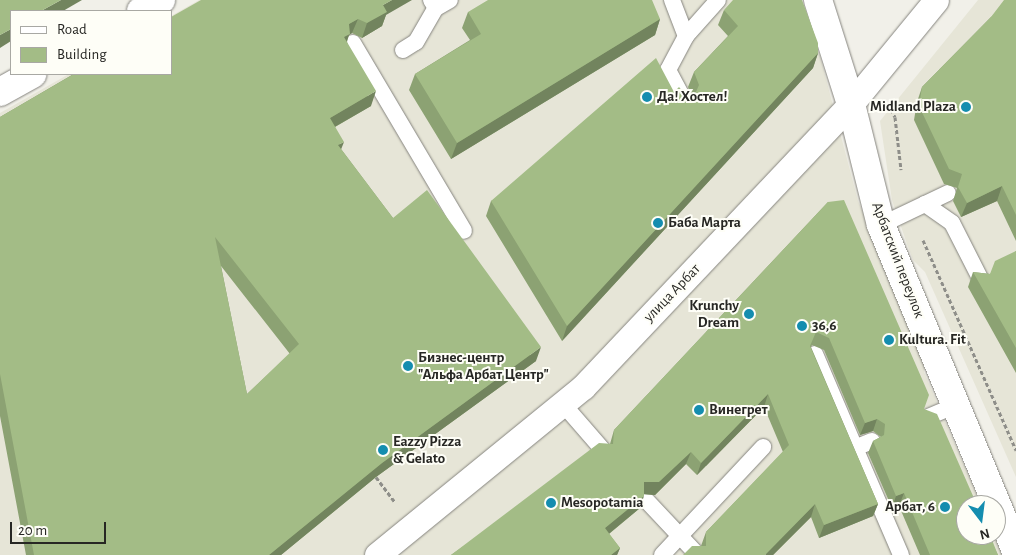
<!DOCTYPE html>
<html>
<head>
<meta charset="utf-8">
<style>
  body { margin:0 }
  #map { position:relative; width:1016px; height:555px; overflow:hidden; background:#f1f0e9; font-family:"Alegreya Sans",sans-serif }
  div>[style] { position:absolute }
  .built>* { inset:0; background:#e6e5d7 }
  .path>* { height:3px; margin-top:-1.5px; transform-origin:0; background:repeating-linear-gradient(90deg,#8e8e89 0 4px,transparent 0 6.5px) }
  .roads { filter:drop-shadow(0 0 1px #85847e) drop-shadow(0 0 1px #85847e) }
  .service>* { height:16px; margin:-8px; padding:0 8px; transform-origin:8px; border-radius:8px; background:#fff }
  .pedestrian>* { height:25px; margin:-12.5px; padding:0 12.5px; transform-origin:12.5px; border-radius:12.5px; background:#fff }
  .minor>* { height:28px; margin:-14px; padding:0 14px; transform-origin:14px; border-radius:14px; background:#fff }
  .wall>* { inset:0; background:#8ca273 }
  .shaded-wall>* { inset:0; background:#72845e }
  .building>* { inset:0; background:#a3bc86 }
  .dots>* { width:14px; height:14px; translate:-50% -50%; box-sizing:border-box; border:2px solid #fefef7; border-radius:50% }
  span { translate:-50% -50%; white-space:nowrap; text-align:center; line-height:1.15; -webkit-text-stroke:4px #fefef7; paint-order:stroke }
  .poi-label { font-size:15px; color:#272724; font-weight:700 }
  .left { translate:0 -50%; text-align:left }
  .right { translate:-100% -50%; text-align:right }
  .street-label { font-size:15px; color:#272724 }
  .legend { position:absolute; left:10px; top:10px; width:162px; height:65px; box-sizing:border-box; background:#fefef7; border:1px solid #a8a8a3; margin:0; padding:6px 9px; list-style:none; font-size:15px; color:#272724 }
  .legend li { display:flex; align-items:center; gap:10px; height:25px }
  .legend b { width:25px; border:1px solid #a8a8a3 }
  .north { position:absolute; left:956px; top:495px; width:50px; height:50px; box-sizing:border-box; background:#fefef7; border:1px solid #a8a8a3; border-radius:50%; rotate:165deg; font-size:14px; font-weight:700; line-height:20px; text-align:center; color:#272724 }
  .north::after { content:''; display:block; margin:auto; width:18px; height:22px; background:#148daf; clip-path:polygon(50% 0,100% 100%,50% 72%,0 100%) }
  .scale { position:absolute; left:10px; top:522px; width:96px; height:22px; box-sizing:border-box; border:2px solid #272724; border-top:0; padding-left:6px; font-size:15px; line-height:18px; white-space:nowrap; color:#272724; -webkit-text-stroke:4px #fefef7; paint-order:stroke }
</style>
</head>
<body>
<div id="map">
  <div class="built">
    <i style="clip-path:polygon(199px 0,801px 0,815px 37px,858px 201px,926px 357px,924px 372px,981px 505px,966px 505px,966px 535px,994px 535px,1002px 555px,0 555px,0 113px,69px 74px,171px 74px,171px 16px)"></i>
    <i style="clip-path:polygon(978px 0,1016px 0,1016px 477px,925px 272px,913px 260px,907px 244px,892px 200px,880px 121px)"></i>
  </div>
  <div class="path">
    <i style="left:889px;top:103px;width:15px;rotate:67deg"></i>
    <i style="left:895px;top:117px;width:53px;rotate:83.5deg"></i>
    <i style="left:923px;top:240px;width:230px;rotate:66.1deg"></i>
    <i style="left:376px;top:477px;width:31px;rotate:53deg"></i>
  </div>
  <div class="roads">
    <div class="service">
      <i style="left:431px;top:0;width:9px;rotate:58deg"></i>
      <i style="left:436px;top:8px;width:16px;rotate:-30deg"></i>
      <i style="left:672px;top:0;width:39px;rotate:69deg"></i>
      <i style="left:353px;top:43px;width:218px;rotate:59.4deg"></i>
      <i style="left:403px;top:50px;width:15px;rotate:-32deg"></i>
      <i style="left:416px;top:42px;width:39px;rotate:-60deg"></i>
      <i style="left:684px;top:100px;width:34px;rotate:-118deg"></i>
      <i style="left:668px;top:70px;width:38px;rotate:-62deg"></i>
      <i style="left:686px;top:36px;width:48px;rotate:-48.4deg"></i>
      <i style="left:925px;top:204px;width:33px;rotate:35deg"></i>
      <i style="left:952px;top:223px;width:64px;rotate:63deg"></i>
      <i style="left:881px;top:225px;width:74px;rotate:-25.5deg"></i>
      <i style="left:815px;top:354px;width:102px;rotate:66.9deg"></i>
      <i style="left:563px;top:404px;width:60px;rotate:49.1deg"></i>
      <i style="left:928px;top:417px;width:30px;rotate:-23deg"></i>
      <i style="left:872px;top:441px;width:18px;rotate:158deg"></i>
      <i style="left:855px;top:448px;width:116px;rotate:66.7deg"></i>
      <i style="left:647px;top:501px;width:69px;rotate:46.8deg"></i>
      <i style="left:662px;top:555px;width:148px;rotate:-46.9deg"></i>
    </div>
    <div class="pedestrian">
      <i style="left:377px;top:555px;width:266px;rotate:-39.2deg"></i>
      <i style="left:583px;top:387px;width:390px;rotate:-46.6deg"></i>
      <i style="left:851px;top:104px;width:134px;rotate:-50.7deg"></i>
    </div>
    <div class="minor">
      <i style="left:818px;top:0;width:109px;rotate:72.4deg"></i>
      <i style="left:851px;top:104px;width:125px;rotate:76.1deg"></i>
      <i style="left:881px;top:225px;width:353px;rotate:67.5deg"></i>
      <i style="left:141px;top:11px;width:23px;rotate:-29deg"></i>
      <i style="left:0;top:92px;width:37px;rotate:-29deg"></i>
    </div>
  </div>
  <div class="wall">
    <i style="clip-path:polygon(1016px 0,1016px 241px,997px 201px,961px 217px,953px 201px,957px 188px,944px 184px,914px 120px,917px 102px,922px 87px,991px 17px)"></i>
    <i style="clip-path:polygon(724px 10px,818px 53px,813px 68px,562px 341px,486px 216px,491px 201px,674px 92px,685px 94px,691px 94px,688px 87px,694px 72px,728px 36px,718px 25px)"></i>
    <i style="clip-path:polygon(468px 12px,660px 19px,655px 35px,451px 159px,409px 90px,415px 74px,470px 40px,462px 28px)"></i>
    <i style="clip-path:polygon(evenodd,386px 15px,382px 26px,362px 38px,352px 33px,349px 35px,347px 42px,371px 106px,335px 127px,341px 149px,393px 218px,536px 361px,376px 477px,281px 555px,26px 555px,0 416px,0 117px,171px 17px,386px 15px,221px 266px,290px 354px,247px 394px,221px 266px)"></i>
    <i style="clip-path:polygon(828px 202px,924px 409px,998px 555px,920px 555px,899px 506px,892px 508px,868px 453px,873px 441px,881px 437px,873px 431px,860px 435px,824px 350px,812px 345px,811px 347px,878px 504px,873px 516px,819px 538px,811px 517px,773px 555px,701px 546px,706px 532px,783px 452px,764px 407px,697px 475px,686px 464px,655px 495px,644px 494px,640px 508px,609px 534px,620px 548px,617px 555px,451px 555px,610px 444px,614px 430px)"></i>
    <i style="clip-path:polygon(1016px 251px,1016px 373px,968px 287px,973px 272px,990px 274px)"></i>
  </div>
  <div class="shaded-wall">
    <i style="clip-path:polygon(61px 0,82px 0,63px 11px,41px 11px)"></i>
    <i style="clip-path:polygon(392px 0,412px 0,386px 15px,382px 26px,362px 38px,367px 23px,383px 5px)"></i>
    <i style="clip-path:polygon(358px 19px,352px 33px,349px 35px,344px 48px,339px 52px,349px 24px)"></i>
    <i style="clip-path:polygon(660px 19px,655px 35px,451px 159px,457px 143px)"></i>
    <i style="clip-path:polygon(11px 29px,11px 41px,0 48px,0 35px)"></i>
    <i style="clip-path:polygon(818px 53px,813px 68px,562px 341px,567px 326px)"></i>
    <i style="clip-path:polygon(376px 91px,371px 106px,324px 133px,330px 118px)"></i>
    <i style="clip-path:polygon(344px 142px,338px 157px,338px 145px)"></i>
    <i style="clip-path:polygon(1002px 186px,997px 201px,961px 217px,967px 203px)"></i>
    <i style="clip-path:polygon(541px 347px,536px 361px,376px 477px,281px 555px,269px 555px,382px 463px)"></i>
    <i style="clip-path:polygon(768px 394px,764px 407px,697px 475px,701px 463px)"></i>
    <i style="clip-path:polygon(877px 419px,873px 431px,860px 435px,865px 423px)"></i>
    <i style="clip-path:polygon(691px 452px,686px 464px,655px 495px,640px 494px,644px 482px)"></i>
    <i style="clip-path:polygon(904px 493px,899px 506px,892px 508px,896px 496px)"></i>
    <i style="clip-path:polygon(644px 496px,640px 508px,600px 541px,605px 528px)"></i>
    <i style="clip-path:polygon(815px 504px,811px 517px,773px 555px,765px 555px)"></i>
    <i style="clip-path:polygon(878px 504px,873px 516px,819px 538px,824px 525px)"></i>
    <i style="clip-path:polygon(620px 548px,617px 555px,611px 555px)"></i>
  </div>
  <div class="building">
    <i style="clip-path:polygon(0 0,61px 0,41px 11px,11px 11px,11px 29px,0 35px)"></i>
    <i style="clip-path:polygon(evenodd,201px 0,392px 0,383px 5px,387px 12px,367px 23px,358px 19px,349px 24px,350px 34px,344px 37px,376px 91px,330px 118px,344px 142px,338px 145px,393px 218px,427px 190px,541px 347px,382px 463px,269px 555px,34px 555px,0 374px,0 117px,74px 74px,171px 74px,171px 17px,201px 0,215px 237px,299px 344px,247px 394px,215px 237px)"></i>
    <i style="clip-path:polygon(488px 0,652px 0,660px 19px,457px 143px,415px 74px,481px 34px,468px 12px)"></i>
    <i style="clip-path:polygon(733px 0,802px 0,818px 43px,818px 53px,567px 326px,491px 201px,656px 58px,674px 92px,679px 87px,685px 94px,695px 94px,699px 85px,694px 72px,738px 26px,724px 10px)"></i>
    <i style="clip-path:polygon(1004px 0,1016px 0,1016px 215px,1002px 186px,967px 203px,958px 187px,962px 174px,949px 169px,919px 106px,922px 87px,991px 17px)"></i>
    <i style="clip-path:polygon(844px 200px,929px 395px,924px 409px,937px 414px,977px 505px,966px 505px,966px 535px,990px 535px,998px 555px,930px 555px,904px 493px,896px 496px,873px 441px,884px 435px,885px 424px,877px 419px,865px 423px,829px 338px,816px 332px,810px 346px,878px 504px,824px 525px,815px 504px,765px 555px,683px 555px,692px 546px,706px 546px,706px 532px,789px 445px,768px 394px,701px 463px,691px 452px,659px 482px,644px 482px,644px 496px,605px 528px,620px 548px,611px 555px,451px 555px,599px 443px,613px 444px,614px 430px,828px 202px)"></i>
    <i style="clip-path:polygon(1016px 251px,1016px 348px,973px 272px,990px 274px,995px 261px)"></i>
  </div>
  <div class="dots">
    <i style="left:647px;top:97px;background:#148daf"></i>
    <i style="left:966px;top:107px;background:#148daf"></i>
    <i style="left:658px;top:223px;background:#148daf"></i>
    <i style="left:749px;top:314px;background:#148daf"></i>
    <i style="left:802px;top:326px;background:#148daf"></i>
    <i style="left:889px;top:340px;background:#148daf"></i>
    <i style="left:408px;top:366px;background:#148daf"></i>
    <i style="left:699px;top:410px;background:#148daf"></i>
    <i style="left:383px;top:450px;background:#148daf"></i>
    <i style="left:551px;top:503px;background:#148daf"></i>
    <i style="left:945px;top:507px;background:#148daf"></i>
  </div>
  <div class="poi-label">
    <span class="left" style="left:657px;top:97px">Да! Хостел!</span>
    <span class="right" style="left:956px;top:107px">Midland Plaza</span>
    <span class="left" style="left:668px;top:223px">Баба Марта</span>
    <span class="right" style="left:739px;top:314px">Krunchy<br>Dream</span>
    <span class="left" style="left:812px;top:326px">36,6</span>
    <span class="left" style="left:899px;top:340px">Kultura. Fit</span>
    <span class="left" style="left:418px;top:366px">Бизнес-центр<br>"Альфа Арбат Центр"</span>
    <span class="left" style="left:709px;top:410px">Винегрет</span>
    <span class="left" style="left:393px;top:450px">Eazzy Pizza<br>&amp; Gelato</span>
    <span class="left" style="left:561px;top:503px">Mesopotamia</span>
    <span class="right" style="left:935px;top:507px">Арбат, 6</span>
  </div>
  <div class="street-label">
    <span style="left:898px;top:260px;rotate:69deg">Арбатский переулок</span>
    <span style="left:672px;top:293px;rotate:-46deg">улица Арбат</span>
  </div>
  <ul class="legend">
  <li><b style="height:6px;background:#fff"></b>Road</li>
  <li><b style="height:14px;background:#a3bc86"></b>Building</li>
  </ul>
  <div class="north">N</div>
  <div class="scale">20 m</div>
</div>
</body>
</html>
